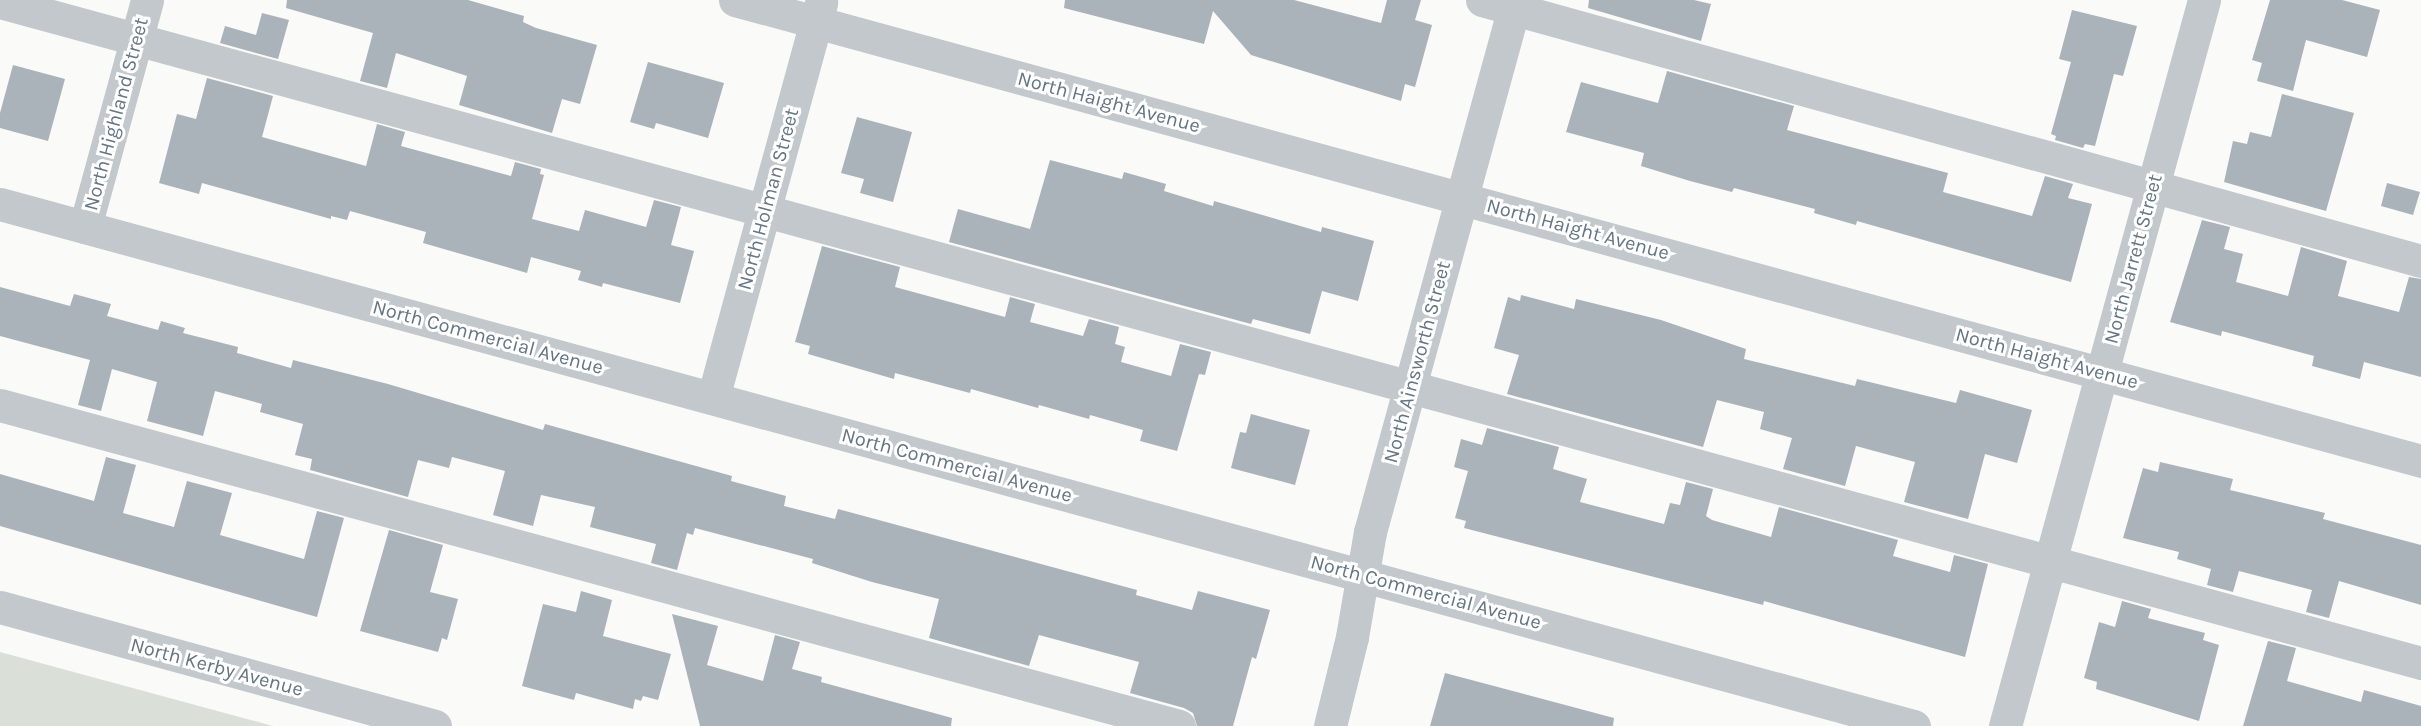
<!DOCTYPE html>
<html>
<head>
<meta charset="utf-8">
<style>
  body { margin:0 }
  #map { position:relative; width:2421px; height:726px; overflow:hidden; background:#fafaf8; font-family:Karla,sans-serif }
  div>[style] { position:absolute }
  .green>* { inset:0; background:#dadfd7 }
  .building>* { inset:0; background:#aab3b9 }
  .minor>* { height:33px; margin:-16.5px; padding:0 16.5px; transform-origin:16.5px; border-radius:16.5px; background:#c3c8cc }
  span { translate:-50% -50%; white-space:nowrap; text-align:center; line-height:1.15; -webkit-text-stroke:6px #fff; paint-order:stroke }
  .street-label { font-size:20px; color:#657683 }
</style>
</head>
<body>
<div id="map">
  <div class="green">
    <i style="clip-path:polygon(0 652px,273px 726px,0 726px)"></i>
  </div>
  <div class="building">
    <i style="clip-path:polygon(287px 0,468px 0,524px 16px,523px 22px,536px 28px,597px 45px,580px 104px,562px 99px,552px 133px,459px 105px,467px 76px,396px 53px,387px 88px,360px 81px,373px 33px,286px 8px)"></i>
    <i style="clip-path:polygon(1065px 0,1294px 0,1381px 23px,1387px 0,1421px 0,1415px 20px,1432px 25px,1415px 87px,1405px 84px,1401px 101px,1251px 55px,1213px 11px,1204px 44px,1064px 8px)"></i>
    <i style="clip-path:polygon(1589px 0,1694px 0,1711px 4px,1701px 41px,1588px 8px)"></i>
    <i style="clip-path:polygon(2270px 0,2342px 0,2380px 10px,2367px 57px,2306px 40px,2293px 91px,2257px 81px,2262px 63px,2252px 60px)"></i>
    <i style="clip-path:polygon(2072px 10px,2137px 26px,2123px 76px,2114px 74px,2095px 146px,2085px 144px,2083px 148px,2055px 140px,2056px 136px,2051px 134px,2071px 62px,2059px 59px)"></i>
    <i style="clip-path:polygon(262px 13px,289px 20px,278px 59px,220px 43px,225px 26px,256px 35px)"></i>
    <i style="clip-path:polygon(648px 62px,724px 83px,708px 138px,656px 123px,654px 129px,630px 122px)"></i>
    <i style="clip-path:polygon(13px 65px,65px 79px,48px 141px,0 128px,0 113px)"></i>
    <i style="clip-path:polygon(1667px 71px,1794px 106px,1787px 130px,1948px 173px,1943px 192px,2032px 216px,2045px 176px,2073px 184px,2068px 198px,2092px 204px,2071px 282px,1857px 221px,1856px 225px,1814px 213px,1815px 209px,1734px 188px,1732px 192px,1690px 181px,1641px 166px,1644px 153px,1566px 132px,1581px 82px,1658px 103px)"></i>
    <i style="clip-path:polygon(207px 78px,273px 96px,262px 137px,366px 166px,377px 124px,405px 132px,401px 146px,511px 176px,515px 162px,541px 169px,540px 174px,544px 175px,532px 219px,579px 231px,585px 210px,646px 227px,654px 200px,681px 207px,671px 245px,694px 251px,680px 303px,603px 283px,602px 287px,578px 280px,581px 271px,531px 257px,527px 273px,423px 243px,426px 232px,350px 211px,347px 220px,331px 216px,331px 219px,202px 183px,199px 194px,159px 183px,177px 114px,196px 119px)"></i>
    <i style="clip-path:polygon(2282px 94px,2354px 113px,2326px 211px,2224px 182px,2233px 141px,2247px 144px,2250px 132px,2271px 137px)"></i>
    <i style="clip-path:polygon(857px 117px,912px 132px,893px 202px,860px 193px,864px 179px,841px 173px)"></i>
    <i style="clip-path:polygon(1050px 160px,1122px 179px,1124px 172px,1166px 184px,1164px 191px,1213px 206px,1214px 201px,1321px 232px,1322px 227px,1374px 241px,1358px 301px,1322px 291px,1310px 334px,1253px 319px,1251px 324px,949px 242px,958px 209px,1030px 229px)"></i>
    <i style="clip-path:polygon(2387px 183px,2420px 192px,2413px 215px,2381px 206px)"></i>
    <i style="clip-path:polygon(2202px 220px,2230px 227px,2224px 249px,2243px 254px,2236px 282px,2288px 296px,2301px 247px,2347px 261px,2338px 296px,2399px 312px,2409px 277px,2421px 279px,2421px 377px,2364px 362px,2360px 379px,2312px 366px,2314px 356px,2222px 331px,2221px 336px,2170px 322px)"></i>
    <i style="clip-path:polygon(822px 246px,900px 267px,895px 287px,1005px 317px,1010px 297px,1035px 304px,1030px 322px,1083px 336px,1089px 319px,1119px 327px,1115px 344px,1125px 347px,1121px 362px,1171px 376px,1180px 344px,1211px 352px,1205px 375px,1199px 374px,1177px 451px,1140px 441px,1143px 430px,1090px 415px,1089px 419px,1039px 405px,1038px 408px,971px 389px,970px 393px,895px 373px,894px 379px,808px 354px,810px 346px,795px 342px)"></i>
    <i style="clip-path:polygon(0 287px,70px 306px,74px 294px,111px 304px,107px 316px,158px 330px,161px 321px,185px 328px,183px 333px,238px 347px,237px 353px,291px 368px,293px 360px,388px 384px,543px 430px,545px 424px,732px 476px,731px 481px,786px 496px,784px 506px,835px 519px,838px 509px,1137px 590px,1136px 595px,1192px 610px,1198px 591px,1270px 610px,1256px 659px,1252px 657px,1233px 726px,1197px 726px,1193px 713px,1184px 708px,1130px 693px,1139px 662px,1039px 635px,1029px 666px,929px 638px,939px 599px,872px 582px,812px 563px,813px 559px,695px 528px,693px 535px,687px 533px,677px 570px,651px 563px,656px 544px,590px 527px,595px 507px,541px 495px,533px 526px,493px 515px,505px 471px,452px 457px,449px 468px,418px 460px,408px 497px,310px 470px,312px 459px,295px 455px,303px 424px,260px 412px,262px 404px,215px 391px,203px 436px,147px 421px,157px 382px,112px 369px,101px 411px,78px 405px,90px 360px,0 336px)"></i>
    <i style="clip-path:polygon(1521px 295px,1574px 309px,1576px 299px,1661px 320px,1746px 349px,1744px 359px,1855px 386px,1857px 379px,1956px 403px,1960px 390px,2032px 410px,2017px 463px,1985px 454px,1968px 519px,1904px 502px,1915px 462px,1856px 446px,1845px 486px,1783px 469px,1792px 438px,1760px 429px,1764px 412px,1717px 400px,1703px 447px,1507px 394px,1519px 355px,1494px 348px,1508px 297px,1520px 301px)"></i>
    <i style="clip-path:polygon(1251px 414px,1310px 430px,1295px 485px,1231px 468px,1240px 432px,1246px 433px)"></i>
    <i style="clip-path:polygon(1487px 428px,1559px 447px,1553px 469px,1587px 479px,1580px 502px,1664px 524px,1670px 503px,1680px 505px,1686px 482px,1713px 489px,1706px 516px,1712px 520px,1771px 537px,1779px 507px,1898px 540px,1893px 556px,1950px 572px,1954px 555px,1988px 564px,1965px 657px,1764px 601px,1763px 605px,1464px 528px,1466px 521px,1455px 518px,1468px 471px,1454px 467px,1461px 439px,1482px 445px)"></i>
    <i style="clip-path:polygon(106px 457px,136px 465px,123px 513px,174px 527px,187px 481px,232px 493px,220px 535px,304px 559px,317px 511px,344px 518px,317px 617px,0 526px,0 474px,94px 501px)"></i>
    <i style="clip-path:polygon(2160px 462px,2233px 479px,2230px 490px,2325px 513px,2323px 519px,2421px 545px,2421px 605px,2339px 581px,2329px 618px,2306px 612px,2312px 590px,2239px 571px,2233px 592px,2207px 585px,2211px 569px,2177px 559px,2179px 552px,2123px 538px,2143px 468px,2158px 472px)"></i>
    <i style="clip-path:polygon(389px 530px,443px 545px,430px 592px,458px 599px,447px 640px,442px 638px,438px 652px,360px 631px)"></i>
    <i style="clip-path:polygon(581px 591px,612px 600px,603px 636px,671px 654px,658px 700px,643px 696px,641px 701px,635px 699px,633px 709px,576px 693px,574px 700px,522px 686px,543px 604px,576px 612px)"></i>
    <i style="clip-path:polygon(2122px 601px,2151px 609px,2148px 618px,2205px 633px,2203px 640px,2219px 645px,2199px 721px,2096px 689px,2097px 682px,2084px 678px,2099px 622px,2115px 627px)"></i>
    <i style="clip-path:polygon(672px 614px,718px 626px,707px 665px,763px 681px,775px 635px,800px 642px,792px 669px,822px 677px,821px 682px,952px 718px,951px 726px,700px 726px)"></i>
    <i style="clip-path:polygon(2268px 641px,2296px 648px,2287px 681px,2361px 702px,2364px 690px,2421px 706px,2421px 726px,2243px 726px)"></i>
    <i style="clip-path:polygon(1445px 673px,1614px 718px,1613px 726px,1430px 726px)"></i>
  </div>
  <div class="minor">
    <i style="left:735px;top:0;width:1748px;rotate:15.29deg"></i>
    <i style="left:1482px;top:0;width:975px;rotate:15.53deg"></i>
    <i style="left:0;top:2px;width:2510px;rotate:15.27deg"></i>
    <i style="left:0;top:204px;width:1984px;rotate:15.26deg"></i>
    <i style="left:85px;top:227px;width:235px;rotate:-74.7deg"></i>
    <i style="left:713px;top:398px;width:410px;rotate:-74.7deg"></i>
    <i style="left:0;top:405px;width:1222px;rotate:15.23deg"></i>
    <i style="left:0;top:607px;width:451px;rotate:15.3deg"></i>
    <i style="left:1330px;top:726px;width:92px;rotate:-76.1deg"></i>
    <i style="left:1352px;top:637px;width:107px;rotate:-80.3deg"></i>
    <i style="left:1370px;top:532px;width:552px;rotate:-74.65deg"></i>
    <i style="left:2005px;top:726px;width:753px;rotate:-74.67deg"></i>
  </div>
  <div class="street-label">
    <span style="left:1109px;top:102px;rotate:15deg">North Haight Avenue</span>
    <span style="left:116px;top:114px;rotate:-75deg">North Highland Street</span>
    <span style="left:768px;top:199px;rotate:-75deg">North Holman Street</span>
    <span style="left:1578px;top:229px;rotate:15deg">North Haight Avenue</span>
    <span style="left:2133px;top:259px;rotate:-75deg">North Jarrett Street</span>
    <span style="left:488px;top:337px;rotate:15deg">North Commercial Avenue</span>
    <span style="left:2047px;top:358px;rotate:15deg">North Haight Avenue</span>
    <span style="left:1417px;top:362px;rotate:-75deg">North Ainsworth Street</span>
    <span style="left:957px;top:465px;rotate:15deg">North Commercial Avenue</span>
    <span style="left:1426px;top:592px;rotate:15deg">North Commercial Avenue</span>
    <span style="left:217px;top:667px;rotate:15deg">North Kerby Avenue</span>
  </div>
</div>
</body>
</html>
